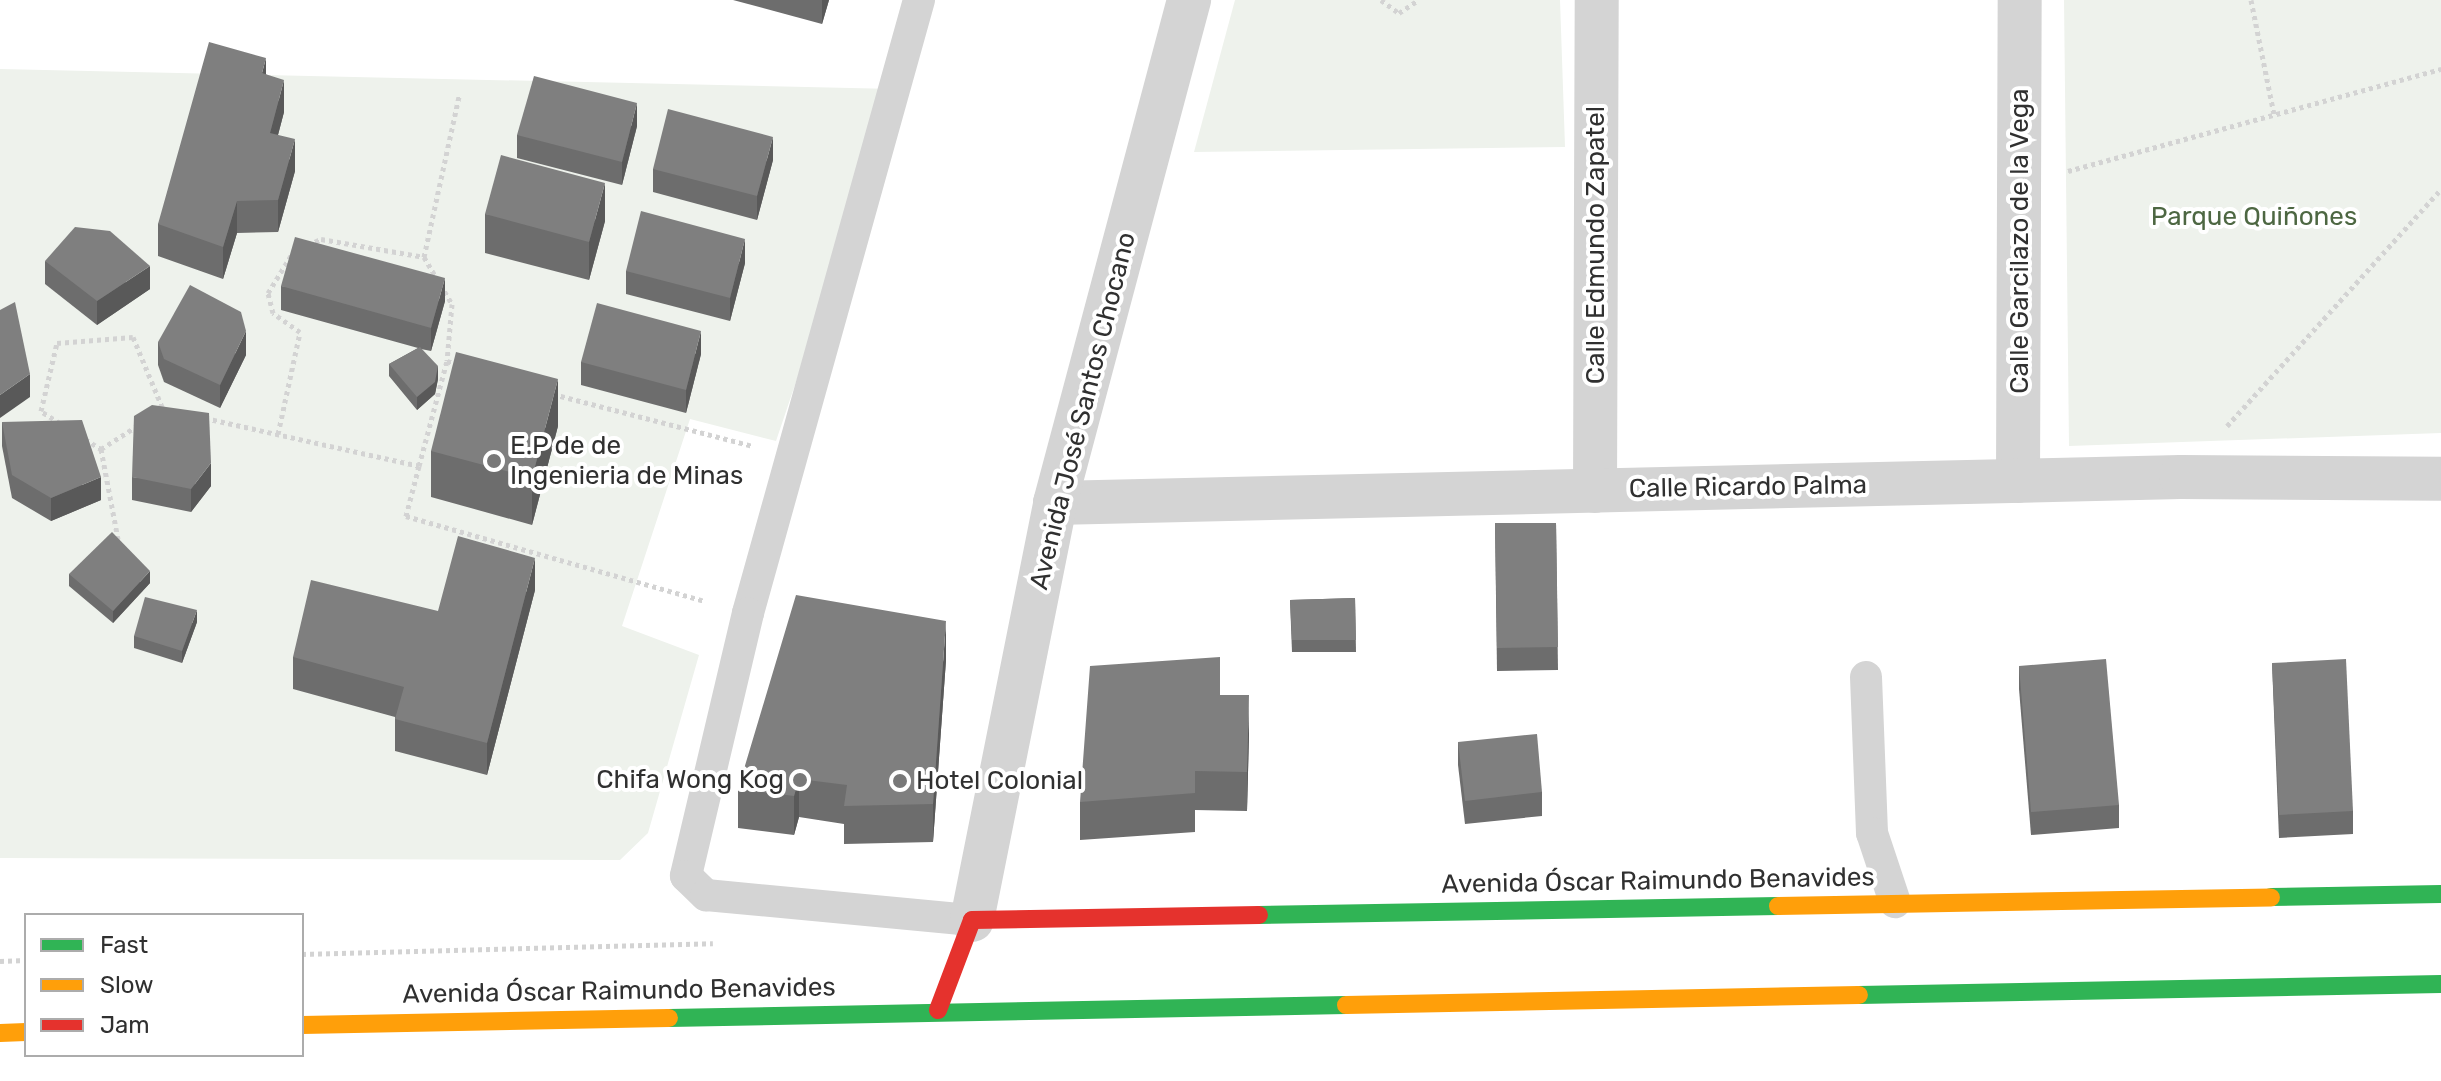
<!DOCTYPE html>
<html>
<head>
<meta charset="utf-8">
<style>
  body { margin:0 }
  #map { position:relative; width:2441px; height:1081px; overflow:hidden; background:#fff; font-family:Rubik,sans-serif }
  div>[style] { position:absolute }
  .green>* { inset:0; background:#eef2ec }
  .path>* { height:5px; margin-top:-2.5px; transform-origin:0; background:repeating-linear-gradient(90deg,#d3d3d3 0 4px,transparent 0 8px) }
  .lane>* { height:32px; margin:-16px; padding:0 16px; transform-origin:16px; border-radius:16px; background:#d4d4d4 }
  .street>* { height:44px; margin:-22px; padding:0 22px; transform-origin:22px; border-radius:22px; background:#d4d4d4 }
  .fast>* { height:18px; margin:-9px; padding:0 9px; transform-origin:9px; border-radius:9px; background:#30b455 }
  .slow>* { height:18px; margin:-9px; padding:0 9px; transform-origin:9px; border-radius:9px; background:#ff9f0a }
  .jam>* { height:18px; margin:-9px; padding:0 9px; transform-origin:9px; border-radius:9px; background:#e5322d }
  .wall>* { inset:0; background:#6d6d6d }
  .shaded-wall>* { inset:0; background:#595959 }
  .building>* { inset:0; background:#7f7f7f }
  .dots>* { width:22px; height:22px; translate:-50% -50%; box-sizing:border-box; border:4px solid #fff; border-radius:50% }
  span { translate:-50% -50%; white-space:nowrap; text-align:center; line-height:1.15; -webkit-text-stroke:8px #fff; paint-order:stroke }
  .park-label { font-size:26px; color:#4d6742 }
  .street-label { font-size:26px; color:#303030 }
  .poi-label { font-size:26px; color:#303030 }
  .left { translate:0 -50%; text-align:left }
  .right { translate:-100% -50%; text-align:right }
  .legend { position:absolute; left:24px; top:913px; width:280px; height:144px; box-sizing:border-box; background:#fff; border:2px solid #acacac; margin:0; padding:10px 14px; list-style:none; font-size:24px; color:#303030 }
  .legend li { display:flex; align-items:center; gap:16px; height:40px }
  .legend b { width:40px; border:2px solid #acacac }
</style>
</head>
<body>
<div id="map">
  <div class="green">
    <i style="clip-path:polygon(1235px 0,1560px 0,1565px 147px,1194px 152px)"></i>
    <i style="clip-path:polygon(2064px 0,2441px 0,2441px 433px,2069px 446px)"></i>
    <i style="clip-path:polygon(0 69px,895px 89px,776px 441px,690px 419px,622px 626px,699px 655px,648px 833px,620px 860px,0 858px)"></i>
  </div>
  <div class="path">
    <i style="left:1381px;top:0;width:22px;rotate:36deg"></i>
    <i style="left:1399px;top:13px;width:23px;rotate:-34deg"></i>
    <i style="left:2251px;top:0;width:116px;rotate:78.6deg"></i>
    <i style="left:2068px;top:171px;width:387px;rotate:-15.3deg"></i>
    <i style="left:308px;top:245px;width:14px;rotate:-25deg"></i>
    <i style="left:321px;top:239px;width:105px;rotate:9.9deg"></i>
    <i style="left:424px;top:257px;width:55px;rotate:59.2deg"></i>
    <i style="left:452px;top:304px;width:57px;rotate:95deg"></i>
    <i style="left:424px;top:257px;width:165px;rotate:-77.7deg"></i>
    <i style="left:553px;top:394px;width:206px;rotate:14.6deg"></i>
    <i style="left:205px;top:418px;width:219px;rotate:12.6deg"></i>
    <i style="left:419px;top:466px;width:52px;rotate:104.6deg"></i>
    <i style="left:406px;top:516px;width:311px;rotate:15.9deg"></i>
    <i style="left:60px;top:423px;width:22px;rotate:-148deg"></i>
    <i style="left:41px;top:411px;width:70px;rotate:-76.8deg"></i>
    <i style="left:57px;top:343px;width:76px;rotate:-4.5deg"></i>
    <i style="left:133px;top:337px;width:78px;rotate:67.4deg"></i>
    <i style="left:2227px;top:426px;width:319px;rotate:-47.9deg"></i>
    <i style="left:278px;top:434px;width:104px;rotate:-77.8deg"></i>
    <i style="left:300px;top:332px;width:33px;rotate:-145deg"></i>
    <i style="left:273px;top:313px;width:21px;rotate:-104deg"></i>
    <i style="left:268px;top:293px;width:46px;rotate:-58.4deg"></i>
    <i style="left:85px;top:439px;width:19px;rotate:32deg"></i>
    <i style="left:101px;top:449px;width:43px;rotate:-32.6deg"></i>
    <i style="left:101px;top:449px;width:92px;rotate:79.3deg"></i>
    <i style="left:419px;top:466px;width:109px;rotate:-75.1deg"></i>
    <i style="left:447px;top:361px;width:13px;rotate:18deg"></i>
    <i style="left:302px;top:954px;width:411px;rotate:-1.5deg"></i>
    <i style="left:0;top:961px;width:26px;rotate:-2deg"></i>
  </div>
  <div class="lane">
    <i style="left:919px;top:0;width:636px;rotate:105.59deg"></i>
    <i style="left:748px;top:613px;width:270px;rotate:103.3deg"></i>
    <i style="left:686px;top:876px;width:28px;rotate:44deg"></i>
    <i style="left:706px;top:895px;width:267px;rotate:5.4deg"></i>
    <i style="left:1866px;top:677px;width:156px;rotate:87.8deg"></i>
    <i style="left:1872px;top:833px;width:73px;rotate:71.6deg"></i>
  </div>
  <div class="street">
    <i style="left:2018px;top:481px;width:481px;rotate:-89.8deg"></i>
    <i style="left:1595px;top:491px;width:491px;rotate:-89.8deg"></i>
    <i style="left:1055px;top:503px;width:1126px;rotate:-1.32deg"></i>
    <i style="left:2181px;top:477px;width:260px;rotate:0.4deg"></i>
    <i style="left:972px;top:920px;width:425px;rotate:-78.7deg"></i>
    <i style="left:1055px;top:503px;width:521px;rotate:-75.08deg"></i>
  </div>
  <div class="fast">
    <i style="left:2271px;top:897px;width:170px;rotate:-1deg"></i>
    <i style="left:1259px;top:915px;width:519px;rotate:-0.99deg"></i>
    <i style="left:1859px;top:995px;width:582px;rotate:-1.08deg"></i>
    <i style="left:669px;top:1018px;width:677px;rotate:-1.1deg"></i>
  </div>
  <div class="slow">
    <i style="left:1778px;top:906px;width:493px;rotate:-1deg"></i>
    <i style="left:1346px;top:1005px;width:513px;rotate:-1.12deg"></i>
    <i style="left:302px;top:1025px;width:367px;rotate:-1.1deg"></i>
    <i style="left:0;top:1033px;width:26px;rotate:-2deg"></i>
  </div>
  <div class="jam">
    <i style="left:938px;top:1010px;width:96px;rotate:-69.3deg"></i>
    <i style="left:972px;top:920px;width:287px;rotate:-1deg"></i>
  </div>
  <div class="wall">
    <i style="clip-path:polygon(733px 0,829px 0,822px 24px)"></i>
    <i style="clip-path:polygon(266px 74px,284px 112px,278px 135px,295px 171px,278px 232px,237px 233px,223px 279px,158px 256px,158px 224px)"></i>
    <i style="clip-path:polygon(637px 126px,622px 185px,517px 158px,517px 135px)"></i>
    <i style="clip-path:polygon(773px 160px,757px 220px,653px 192px,653px 169px)"></i>
    <i style="clip-path:polygon(485px 214px,605px 221px,589px 280px,485px 253px)"></i>
    <i style="clip-path:polygon(45px 261px,150px 289px,97px 325px,45px 284px)"></i>
    <i style="clip-path:polygon(745px 263px,730px 321px,626px 294px,626px 271px)"></i>
    <i style="clip-path:polygon(281px 286px,445px 301px,431px 351px,421px 349px,438px 379px,435px 394px,417px 410px,389px 376px,389px 364px,418px 348px,281px 310px)"></i>
    <i style="clip-path:polygon(158px 342px,246px 355px,220px 408px,164px 382px,158px 365px)"></i>
    <i style="clip-path:polygon(701px 354px,686px 413px,581px 385px,581px 362px)"></i>
    <i style="clip-path:polygon(2px 422px,101px 500px,51px 521px,12px 498px,2px 446px)"></i>
    <i style="clip-path:polygon(558px 426px,532px 525px,431px 497px,431px 451px)"></i>
    <i style="clip-path:polygon(132px 477px,211px 486px,191px 512px,132px 500px)"></i>
    <i style="clip-path:polygon(1495px 523px,1556px 523px,1558px 670px,1497px 671px)"></i>
    <i style="clip-path:polygon(69px 574px,150px 583px,113px 623px,69px 586px)"></i>
    <i style="clip-path:polygon(535px 590px,487px 775px,395px 751px,395px 717px,293px 689px,293px 657px,438px 611px)"></i>
    <i style="clip-path:polygon(1355px 598px,1356px 652px,1292px 652px,1290px 600px)"></i>
    <i style="clip-path:polygon(197px 622px,182px 663px,134px 648px,134px 636px)"></i>
    <i style="clip-path:polygon(946px 660px,933px 842px,844px 844px,844px 824px,799px 817px,794px 835px,738px 828px,738px 789px)"></i>
    <i style="clip-path:polygon(2272px 663px,2353px 811px,2353px 834px,2279px 838px)"></i>
    <i style="clip-path:polygon(2019px 666px,2119px 805px,2119px 828px,2031px 835px,2019px 689px)"></i>
    <i style="clip-path:polygon(1220px 695px,1249px 734px,1247px 811px,1195px 810px,1195px 832px,1080px 840px,1080px 802px)"></i>
    <i style="clip-path:polygon(1458px 742px,1542px 792px,1542px 816px,1465px 824px,1458px 765px)"></i>
  </div>
  <div class="shaded-wall">
    <i style="clip-path:polygon(822px 0,829px 0,822px 24px)"></i>
    <i style="clip-path:polygon(266px 58px,266px 90px,262px 73px)"></i>
    <i style="clip-path:polygon(284px 80px,284px 112px,270px 165px,270px 133px)"></i>
    <i style="clip-path:polygon(637px 103px,637px 126px,622px 185px,622px 162px)"></i>
    <i style="clip-path:polygon(773px 137px,773px 160px,757px 220px,757px 196px)"></i>
    <i style="clip-path:polygon(295px 139px,295px 171px,278px 232px,278px 200px)"></i>
    <i style="clip-path:polygon(605px 183px,605px 221px,589px 280px,589px 242px)"></i>
    <i style="clip-path:polygon(237px 201px,237px 233px,223px 279px,223px 247px)"></i>
    <i style="clip-path:polygon(745px 239px,745px 263px,730px 321px,730px 298px)"></i>
    <i style="clip-path:polygon(150px 266px,150px 289px,97px 325px,97px 301px)"></i>
    <i style="clip-path:polygon(445px 278px,445px 301px,431px 351px,431px 328px)"></i>
    <i style="clip-path:polygon(246px 331px,246px 355px,220px 408px,220px 385px)"></i>
    <i style="clip-path:polygon(701px 331px,701px 354px,686px 413px,686px 390px)"></i>
    <i style="clip-path:polygon(438px 366px,438px 379px,435px 394px,417px 410px,417px 397px)"></i>
    <i style="clip-path:polygon(30px 374px,30px 397px,0 418px,0 395px)"></i>
    <i style="clip-path:polygon(558px 379px,558px 426px,532px 525px,532px 478px)"></i>
    <i style="clip-path:polygon(211px 463px,211px 486px,191px 512px,191px 489px)"></i>
    <i style="clip-path:polygon(101px 477px,101px 500px,51px 521px,51px 498px)"></i>
    <i style="clip-path:polygon(535px 558px,535px 590px,487px 775px,487px 743px)"></i>
    <i style="clip-path:polygon(150px 571px,150px 583px,113px 623px,113px 611px)"></i>
    <i style="clip-path:polygon(197px 610px,197px 622px,182px 663px,182px 651px)"></i>
    <i style="clip-path:polygon(946px 621px,946px 660px,933px 842px,933px 804px)"></i>
    <i style="clip-path:polygon(1249px 695px,1249px 734px,1247px 811px,1247px 772px)"></i>
    <i style="clip-path:polygon(799px 779px,799px 817px,794px 835px,794px 796px)"></i>
  </div>
  <div class="building">
    <i style="clip-path:polygon(209px 42px,266px 58px,262px 73px,284px 80px,270px 133px,295px 139px,278px 200px,237px 201px,223px 247px,158px 224px)"></i>
    <i style="clip-path:polygon(534px 76px,637px 103px,622px 162px,517px 135px)"></i>
    <i style="clip-path:polygon(668px 109px,773px 137px,757px 196px,653px 169px)"></i>
    <i style="clip-path:polygon(501px 155px,605px 183px,589px 242px,485px 214px)"></i>
    <i style="clip-path:polygon(641px 211px,745px 239px,730px 298px,626px 271px)"></i>
    <i style="clip-path:polygon(75px 227px,110px 231px,150px 266px,97px 301px,45px 261px)"></i>
    <i style="clip-path:polygon(295px 237px,445px 278px,431px 328px,281px 286px)"></i>
    <i style="clip-path:polygon(190px 285px,241px 312px,246px 331px,220px 385px,164px 359px,158px 342px)"></i>
    <i style="clip-path:polygon(15px 302px,30px 374px,0 395px,0 310px)"></i>
    <i style="clip-path:polygon(597px 303px,701px 331px,686px 390px,581px 362px)"></i>
    <i style="clip-path:polygon(420px 347px,438px 366px,435px 382px,417px 397px,389px 364px)"></i>
    <i style="clip-path:polygon(456px 352px,558px 379px,532px 478px,431px 451px)"></i>
    <i style="clip-path:polygon(152px 405px,209px 413px,211px 463px,191px 489px,132px 477px,134px 416px)"></i>
    <i style="clip-path:polygon(82px 420px,101px 477px,51px 498px,12px 475px,2px 422px)"></i>
    <i style="clip-path:polygon(1495px 523px,1556px 523px,1558px 647px,1497px 648px)"></i>
    <i style="clip-path:polygon(112px 532px,150px 571px,113px 611px,69px 574px)"></i>
    <i style="clip-path:polygon(458px 536px,535px 558px,487px 743px,395px 719px,404px 687px,293px 657px,311px 580px,438px 611px)"></i>
    <i style="clip-path:polygon(796px 595px,946px 621px,933px 804px,844px 806px,847px 785px,799px 779px,794px 796px,738px 789px)"></i>
    <i style="clip-path:polygon(145px 597px,197px 610px,182px 651px,134px 636px)"></i>
    <i style="clip-path:polygon(1355px 598px,1356px 640px,1292px 640px,1290px 600px)"></i>
    <i style="clip-path:polygon(1220px 657px,1220px 695px,1249px 695px,1247px 772px,1195px 771px,1195px 793px,1080px 802px,1090px 666px)"></i>
    <i style="clip-path:polygon(2106px 659px,2119px 805px,2031px 812px,2019px 666px)"></i>
    <i style="clip-path:polygon(2346px 659px,2353px 811px,2279px 815px,2272px 663px)"></i>
    <i style="clip-path:polygon(1537px 734px,1542px 792px,1465px 801px,1458px 742px)"></i>
  </div>
  <div class="dots">
    <i style="left:494px;top:461px;background:#787878"></i>
    <i style="left:800px;top:780px;background:#787878"></i>
    <i style="left:900px;top:781px;background:#787878"></i>
  </div>
  <div class="park-label">
    <span style="left:2254px;top:217px">Parque Quiñones</span>
  </div>
  <div class="street-label">
    <span style="left:2020px;top:241px;rotate:-90deg">Calle Garcilazo de la Vega</span>
    <span style="left:1596px;top:245px;rotate:-90deg">Calle Edmundo Zapatel</span>
    <span style="left:1083px;top:411px;rotate:-76deg">Avenida José Santos Chocano</span>
    <span style="left:1748px;top:487px;rotate:-1deg">Calle Ricardo Palma</span>
    <span style="left:1658px;top:881px;rotate:-1deg">Avenida Óscar Raimundo Benavides</span>
    <span style="left:619px;top:991px;rotate:-1deg">Avenida Óscar Raimundo Benavides</span>
  </div>
  <div class="poi-label">
    <span class="left" style="left:510px;top:461px">E.P de de<br>Ingenieria de Minas</span>
    <span class="right" style="left:784px;top:780px">Chifa Wong Kog</span>
    <span class="left" style="left:916px;top:781px">Hotel Colonial</span>
  </div>
  <ul class="legend">
  <li><b style="height:10px;background:#30b455"></b>Fast</li>
  <li><b style="height:10px;background:#ff9f0a"></b>Slow</li>
  <li><b style="height:10px;background:#e5322d"></b>Jam</li>
  </ul>
</div>
</body>
</html>
